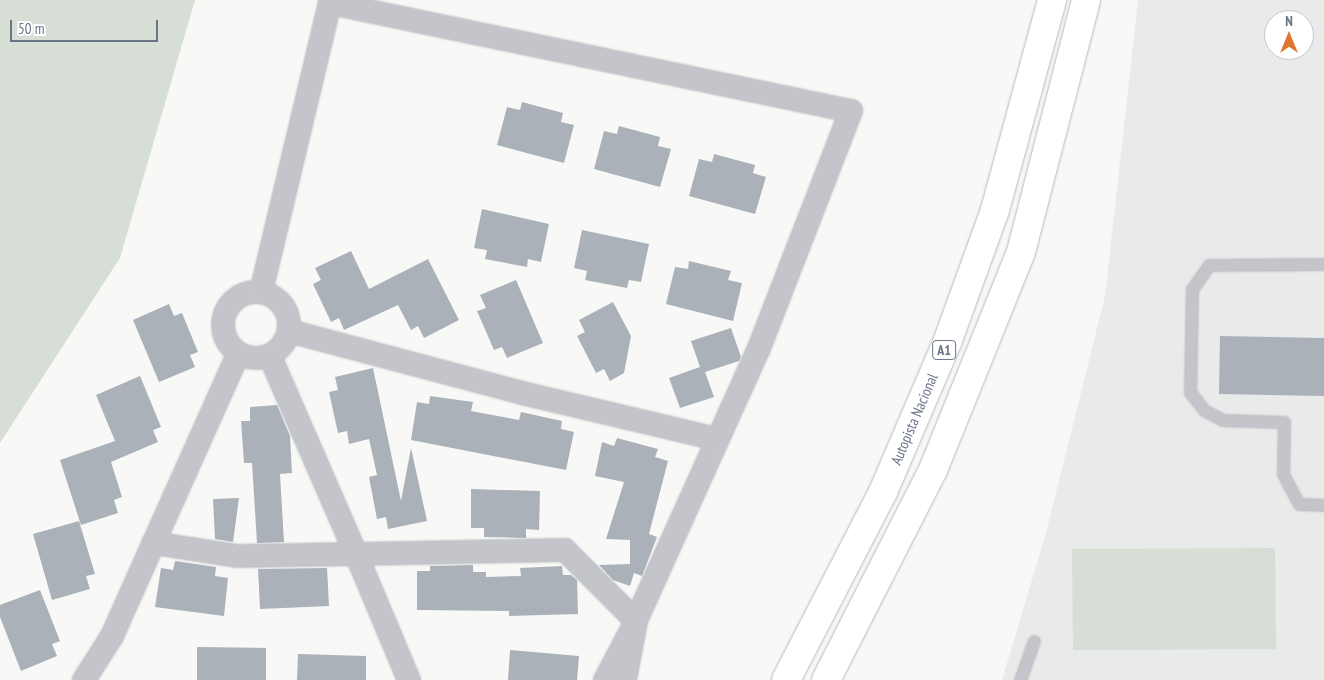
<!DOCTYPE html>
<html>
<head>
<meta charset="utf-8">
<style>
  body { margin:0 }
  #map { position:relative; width:1324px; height:680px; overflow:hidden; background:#f8f9f6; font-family:"PT Sans Narrow",sans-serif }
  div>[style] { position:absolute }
  .built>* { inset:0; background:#e9eaea }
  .green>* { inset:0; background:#d7ded6 }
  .building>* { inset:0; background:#abb1b9 }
  .roads { filter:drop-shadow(0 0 1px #b6b8bd) drop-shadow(0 0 1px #b6b8bd) }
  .service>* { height:11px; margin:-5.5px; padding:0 5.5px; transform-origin:5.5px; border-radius:5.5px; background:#c3c5ca }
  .minor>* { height:22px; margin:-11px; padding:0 11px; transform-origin:11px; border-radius:11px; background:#c3c5ca }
  .minor>.ring { margin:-11px; padding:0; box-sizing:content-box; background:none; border:22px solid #c3c5ca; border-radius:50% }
  .motorway>* { height:28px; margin:-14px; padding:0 14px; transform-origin:14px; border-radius:14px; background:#fff }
  span { translate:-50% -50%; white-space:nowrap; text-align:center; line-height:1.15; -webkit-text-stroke:5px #fff; paint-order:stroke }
  .shield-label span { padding:1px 4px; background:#fff; border:1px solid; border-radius:4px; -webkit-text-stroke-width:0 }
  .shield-label { font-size:14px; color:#697487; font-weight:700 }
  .street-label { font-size:15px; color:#697487 }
  .north { position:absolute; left:1264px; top:10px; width:50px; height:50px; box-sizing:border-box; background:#fff; border:1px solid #c3c7cf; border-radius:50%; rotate:0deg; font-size:14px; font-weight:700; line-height:20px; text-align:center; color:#697487 }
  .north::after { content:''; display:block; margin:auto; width:18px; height:22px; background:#de7631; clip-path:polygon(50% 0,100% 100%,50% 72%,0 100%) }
  .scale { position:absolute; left:10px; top:20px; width:148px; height:22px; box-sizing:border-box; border:2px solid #697487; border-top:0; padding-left:6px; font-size:15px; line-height:18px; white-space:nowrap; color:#697487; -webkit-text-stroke:4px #fff; paint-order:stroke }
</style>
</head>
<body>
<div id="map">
  <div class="built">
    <i style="clip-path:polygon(evenodd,1138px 0,1324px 0,1324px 680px,1002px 680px,1046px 533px,1105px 296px,1138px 0,1274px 20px,1304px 20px,1304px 50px,1274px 50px,1274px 20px)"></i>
  </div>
  <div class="green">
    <i style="clip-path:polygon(0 0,195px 0,120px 258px,0 443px)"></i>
    <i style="clip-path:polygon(1275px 548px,1276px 649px,1073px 650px,1072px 549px)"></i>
  </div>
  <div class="building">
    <i style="clip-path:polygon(522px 102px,563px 113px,561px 122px,574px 125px,564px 163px,497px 145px,507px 107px,520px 110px)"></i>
    <i style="clip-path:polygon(619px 126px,660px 137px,658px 146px,671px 149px,660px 187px,594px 169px,604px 131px,617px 134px)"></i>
    <i style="clip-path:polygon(714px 154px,755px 165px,753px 173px,766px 177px,755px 214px,689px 196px,699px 159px,712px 162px)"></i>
    <i style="clip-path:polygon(482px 209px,549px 224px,541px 262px,528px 259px,527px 267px,485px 259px,487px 250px,474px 248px)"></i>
    <i style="clip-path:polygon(582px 230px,649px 244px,641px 282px,629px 280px,627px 288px,585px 280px,587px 271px,574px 268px)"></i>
    <i style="clip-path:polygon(351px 251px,369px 289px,428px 259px,459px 320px,424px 338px,418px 326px,411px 330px,398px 305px,344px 330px,339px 318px,331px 322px,313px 284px,321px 280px,315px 268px)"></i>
    <i style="clip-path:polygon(689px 261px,731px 271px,728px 280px,742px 283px,733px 321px,666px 304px,675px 267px,688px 269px)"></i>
    <i style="clip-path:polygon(516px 280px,543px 343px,507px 358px,502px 347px,494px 350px,477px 311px,486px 308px,480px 295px)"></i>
    <i style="clip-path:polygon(613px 302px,631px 336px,624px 373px,610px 381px,604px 369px,596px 373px,577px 336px,585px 332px,579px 320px)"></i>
    <i style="clip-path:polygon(169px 304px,174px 316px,182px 313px,198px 352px,190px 355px,195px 367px,159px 382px,133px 320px)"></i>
    <i style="clip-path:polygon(731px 328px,741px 357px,739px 361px,705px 372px,714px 397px,680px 408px,669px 378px,700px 367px,691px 341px)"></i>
    <i style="clip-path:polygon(1220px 336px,1324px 338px,1324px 396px,1219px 394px)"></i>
    <i style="clip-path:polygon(373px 368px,401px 501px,411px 448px,427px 521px,388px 529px,386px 517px,377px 519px,369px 477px,377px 475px,369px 439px,349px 444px,347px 431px,338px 433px,329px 392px,338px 390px,335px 377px)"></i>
    <i style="clip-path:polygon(140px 376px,161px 427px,153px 430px,158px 442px,111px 462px,122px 497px,114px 500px,118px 513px,81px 525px,60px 460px,115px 441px,96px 395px)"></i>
    <i style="clip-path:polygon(430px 396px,473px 402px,471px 411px,519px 420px,521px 412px,562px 421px,561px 429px,574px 432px,566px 470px,411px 440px,417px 402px,429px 404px)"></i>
    <i style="clip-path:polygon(277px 405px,290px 436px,292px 473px,280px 474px,284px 542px,257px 543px,252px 463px,244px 463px,241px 421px,250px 421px,250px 407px)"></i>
    <i style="clip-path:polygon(617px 438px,658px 449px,655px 457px,668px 461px,649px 534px,657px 537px,642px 576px,634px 573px,630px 586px,613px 580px,599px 565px,630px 564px,630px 540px,606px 539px,624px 482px,595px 476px,602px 442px,614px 446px)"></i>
    <i style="clip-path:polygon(471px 489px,540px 491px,539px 530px,526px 529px,526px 538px,484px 537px,484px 528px,471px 528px)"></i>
    <i style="clip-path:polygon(239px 498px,233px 542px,215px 539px,213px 499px)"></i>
    <i style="clip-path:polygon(79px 521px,95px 574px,86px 576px,90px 589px,52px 600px,33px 534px)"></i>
    <i style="clip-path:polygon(175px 561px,216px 567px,215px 576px,228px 578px,224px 616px,155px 607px,161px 568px,173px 570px)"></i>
    <i style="clip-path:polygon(473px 565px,473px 572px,486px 572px,486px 577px,521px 576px,520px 568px,562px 566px,563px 575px,571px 575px,577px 580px,578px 614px,509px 616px,509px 611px,417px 610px,417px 571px,430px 571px,430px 566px)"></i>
    <i style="clip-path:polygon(327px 568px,329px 606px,260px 609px,258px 569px)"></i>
    <i style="clip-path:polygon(40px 590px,60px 641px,52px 644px,57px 656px,21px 671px,0 617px,0 605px)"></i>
    <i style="clip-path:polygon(197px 647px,266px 648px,266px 680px,197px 680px)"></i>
    <i style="clip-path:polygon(510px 650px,579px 656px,577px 680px,508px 680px)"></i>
    <i style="clip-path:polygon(298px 654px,366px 656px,366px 680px,297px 680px)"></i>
  </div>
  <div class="roads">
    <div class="service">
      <i style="left:1324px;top:264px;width:115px;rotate:179.5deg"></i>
      <i style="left:1209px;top:265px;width:29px;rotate:125deg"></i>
      <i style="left:1192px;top:289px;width:103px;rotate:91.1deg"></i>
      <i style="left:1190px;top:392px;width:23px;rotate:52deg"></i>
      <i style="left:1204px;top:410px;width:21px;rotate:28deg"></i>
      <i style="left:1223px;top:420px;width:61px;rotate:1.9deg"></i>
      <i style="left:1284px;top:422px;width:52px;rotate:91.1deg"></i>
      <i style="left:1283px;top:474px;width:34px;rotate:62deg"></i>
      <i style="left:1299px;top:504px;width:25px;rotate:2deg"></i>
      <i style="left:1020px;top:680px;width:41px;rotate:-70.3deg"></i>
    </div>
    <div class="minor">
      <i class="ring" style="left:223px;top:292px;width:44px;height:44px"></i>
      <i style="left:261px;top:292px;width:297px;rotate:-76.6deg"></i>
      <i style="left:330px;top:3px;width:532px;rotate:11.71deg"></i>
      <i style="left:851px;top:111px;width:254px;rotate:111.2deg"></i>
      <i style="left:759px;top:348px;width:299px;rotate:114.3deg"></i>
      <i style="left:636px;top:621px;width:67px;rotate:117.7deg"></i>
      <i style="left:289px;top:331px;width:241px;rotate:14.9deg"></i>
      <i style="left:522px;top:393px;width:199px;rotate:13.3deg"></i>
      <i style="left:153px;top:543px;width:86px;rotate:8.7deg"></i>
      <i style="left:238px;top:556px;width:118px;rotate:-1deg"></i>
      <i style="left:356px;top:554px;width:216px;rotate:-113.5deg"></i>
      <i style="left:84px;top:680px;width:52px;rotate:-57.5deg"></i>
      <i style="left:112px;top:636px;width:309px;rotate:-65.9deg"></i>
      <i style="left:409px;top:680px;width:137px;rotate:-112.8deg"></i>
      <i style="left:356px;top:554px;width:209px;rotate:-1.1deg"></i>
      <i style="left:565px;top:550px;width:100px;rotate:45deg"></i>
      <i style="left:636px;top:621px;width:60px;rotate:100.6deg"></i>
    </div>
    <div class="motorway">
      <i style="left:786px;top:680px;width:212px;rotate:-62.7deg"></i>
      <i style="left:883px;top:492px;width:165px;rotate:-66.8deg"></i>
      <i style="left:948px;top:340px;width:138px;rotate:-70.1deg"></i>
      <i style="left:995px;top:210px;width:218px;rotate:-74.8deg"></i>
      <i style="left:826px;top:680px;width:236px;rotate:-63deg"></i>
      <i style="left:933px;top:470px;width:235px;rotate:-68deg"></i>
      <i style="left:1021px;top:252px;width:260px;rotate:-75.5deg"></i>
    </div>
  </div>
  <div class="shield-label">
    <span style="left:944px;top:350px">A1</span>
  </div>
  <div class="street-label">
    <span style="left:914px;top:419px;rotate:-67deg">Autopista Nacional</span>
  </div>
  <div class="north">N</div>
  <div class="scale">50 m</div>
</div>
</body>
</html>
